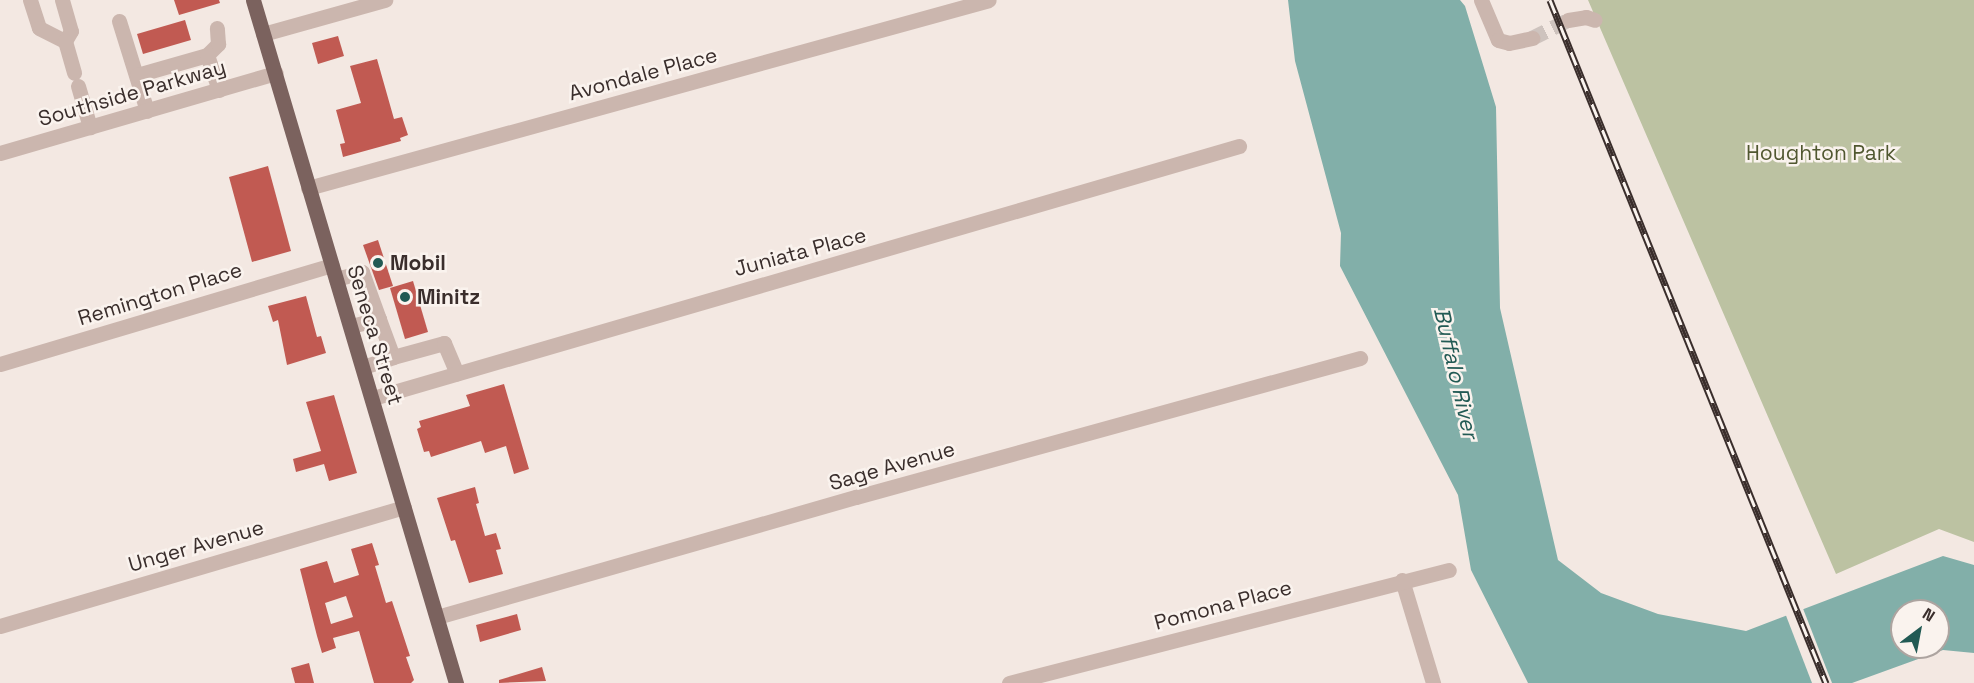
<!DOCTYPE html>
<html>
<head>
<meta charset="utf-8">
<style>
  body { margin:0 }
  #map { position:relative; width:1974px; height:683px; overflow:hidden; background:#f3e8e2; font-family:"Space Grotesk",sans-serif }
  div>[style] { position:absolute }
  .green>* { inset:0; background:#bcc2a2 }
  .water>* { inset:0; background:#82afa9 }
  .pier>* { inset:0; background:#f3e8e2 }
  .building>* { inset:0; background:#c15a52 }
  .minor-tunnel>* { height:15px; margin-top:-7.5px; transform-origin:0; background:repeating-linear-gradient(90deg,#cec3be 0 15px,transparent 0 23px) }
  .minor>* { height:15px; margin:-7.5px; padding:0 7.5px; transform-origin:7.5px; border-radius:7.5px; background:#cbb6ae }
  .major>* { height:15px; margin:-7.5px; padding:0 7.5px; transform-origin:7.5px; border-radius:7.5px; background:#7b625e }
  .rail>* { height:7px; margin-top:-3.5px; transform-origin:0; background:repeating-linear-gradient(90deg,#faf3ee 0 14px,#3a2e2c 0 28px); box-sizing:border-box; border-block:2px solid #3a2e2c }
  .dots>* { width:16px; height:16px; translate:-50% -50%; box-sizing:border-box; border:3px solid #faf3ee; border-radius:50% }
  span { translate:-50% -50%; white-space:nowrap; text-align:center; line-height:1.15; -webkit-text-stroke:5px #faf3ee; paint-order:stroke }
  .street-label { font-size:21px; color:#3a2e2c }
  .park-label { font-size:21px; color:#505730 }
  .poi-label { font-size:21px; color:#3a2e2c; font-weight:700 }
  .left { translate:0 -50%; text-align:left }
  .water-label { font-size:22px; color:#225a54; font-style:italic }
  .north { position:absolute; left:1890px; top:599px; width:60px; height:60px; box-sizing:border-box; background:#faf3ee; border:2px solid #ada4a0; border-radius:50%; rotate:32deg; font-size:16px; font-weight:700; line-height:24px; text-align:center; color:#3a2e2c }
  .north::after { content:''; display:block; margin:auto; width:21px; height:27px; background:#225a54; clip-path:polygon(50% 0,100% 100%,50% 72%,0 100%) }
</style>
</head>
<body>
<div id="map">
  <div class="green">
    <i style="clip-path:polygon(1588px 0,1974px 0,1974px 542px,1939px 529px,1836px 574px)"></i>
  </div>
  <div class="water">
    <i style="clip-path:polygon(evenodd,1288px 0,1460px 0,1465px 6px,1496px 107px,1500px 308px,1558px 560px,1601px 593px,1658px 614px,1746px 631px,1943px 556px,1974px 565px,1974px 653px,1943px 650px,1852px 683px,1528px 683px,1471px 570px,1458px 495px,1340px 266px,1341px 233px,1295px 61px,1288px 0,1902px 611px,1938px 611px,1938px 647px,1902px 647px,1902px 611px)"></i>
  </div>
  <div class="pier">
    <i style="clip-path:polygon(1802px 606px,1832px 683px,1812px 683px,1785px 613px)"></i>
  </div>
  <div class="building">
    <i style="clip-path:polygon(174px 0,219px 0,220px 3px,179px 15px)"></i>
    <i style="clip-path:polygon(185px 20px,191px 40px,143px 54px,137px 34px)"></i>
    <i style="clip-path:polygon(338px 36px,344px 56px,318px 64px,312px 43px)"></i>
    <i style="clip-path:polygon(377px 59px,394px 119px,402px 117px,408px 135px,400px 138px,401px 141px,343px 157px,340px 144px,345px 143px,336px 110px,361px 103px,350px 66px)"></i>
    <i style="clip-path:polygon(268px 166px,291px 251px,252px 262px,229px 177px)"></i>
    <i style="clip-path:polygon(378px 240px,393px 286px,379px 290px,363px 245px)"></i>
    <i style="clip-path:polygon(413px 281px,428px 332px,405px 339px,390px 288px)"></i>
    <i style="clip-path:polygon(306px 296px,317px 337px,321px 336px,326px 353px,287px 365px,278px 320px,273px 322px,268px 306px)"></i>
    <i style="clip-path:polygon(504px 384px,529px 469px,514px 474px,506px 446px,485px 453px,481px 441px,431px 457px,429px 451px,424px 452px,417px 429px,421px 427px,419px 421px,470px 406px,466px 395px)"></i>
    <i style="clip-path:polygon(334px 395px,357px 473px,329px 481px,324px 464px,296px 472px,293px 459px,321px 451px,306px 402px)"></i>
    <i style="clip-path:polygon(475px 487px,479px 503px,476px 504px,485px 536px,496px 533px,501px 549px,496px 550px,503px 574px,469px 583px,455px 540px,451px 541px,437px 498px)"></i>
    <i style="clip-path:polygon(evenodd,372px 543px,379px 565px,375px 566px,386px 603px,392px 601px,410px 656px,406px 657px,414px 680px,411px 683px,374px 683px,359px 631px,333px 638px,336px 648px,322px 653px,317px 636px,300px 569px,327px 561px,334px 583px,359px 575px,351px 549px,372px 543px,346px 596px,353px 617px,331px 624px,325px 603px,346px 596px)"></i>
    <i style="clip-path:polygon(517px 614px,521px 630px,480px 642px,476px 625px)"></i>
    <i style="clip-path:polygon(309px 663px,314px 683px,295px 683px,291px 668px)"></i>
    <i style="clip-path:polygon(542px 667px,546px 681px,499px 683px,499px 680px)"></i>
  </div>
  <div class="minor-tunnel">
    <i style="left:1532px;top:38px;width:40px;rotate:-26.6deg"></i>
  </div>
  <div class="minor">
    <i style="left:30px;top:0;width:29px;rotate:72deg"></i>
    <i style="left:39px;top:28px;width:29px;rotate:27deg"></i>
    <i style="left:62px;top:0;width:32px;rotate:74deg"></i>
    <i style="left:71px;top:31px;width:12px;rotate:121deg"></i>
    <i style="left:65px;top:41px;width:33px;rotate:74deg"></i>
    <i style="left:1481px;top:0;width:43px;rotate:67deg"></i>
    <i style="left:1498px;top:40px;width:11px;rotate:15deg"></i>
    <i style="left:1509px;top:43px;width:24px;rotate:-12deg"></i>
    <i style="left:1568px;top:20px;width:18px;rotate:-9deg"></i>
    <i style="left:1586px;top:17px;width:9px;rotate:18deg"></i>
    <i style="left:119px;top:21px;width:94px;rotate:72.7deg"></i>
    <i style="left:263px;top:34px;width:127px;rotate:-15.6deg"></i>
    <i style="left:207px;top:55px;width:37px;rotate:71deg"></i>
    <i style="left:137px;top:75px;width:73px;rotate:-15.9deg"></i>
    <i style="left:207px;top:55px;width:16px;rotate:-45deg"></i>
    <i style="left:218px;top:44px;width:16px;rotate:-94deg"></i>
    <i style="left:78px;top:86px;width:43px;rotate:73.7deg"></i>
    <i style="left:0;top:153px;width:287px;rotate:-16.2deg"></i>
    <i style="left:308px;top:188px;width:706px;rotate:-15.43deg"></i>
    <i style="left:336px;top:279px;width:27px;rotate:-15deg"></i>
    <i style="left:362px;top:272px;width:50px;rotate:70.1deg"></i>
    <i style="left:351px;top:326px;width:29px;rotate:-14deg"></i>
    <i style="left:379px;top:319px;width:40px;rotate:69.8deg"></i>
    <i style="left:393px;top:357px;width:53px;rotate:-15.4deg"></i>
    <i style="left:444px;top:343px;width:33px;rotate:67deg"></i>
    <i style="left:0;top:364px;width:346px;rotate:-16.6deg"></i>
    <i style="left:363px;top:367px;width:32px;rotate:-18deg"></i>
    <i style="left:373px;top:398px;width:902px;rotate:-16.22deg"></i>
    <i style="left:1402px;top:580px;width:108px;rotate:73.2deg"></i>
    <i style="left:437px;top:617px;width:436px;rotate:-16deg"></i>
    <i style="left:856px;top:497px;width:523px;rotate:-15.42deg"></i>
    <i style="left:0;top:626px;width:421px;rotate:-16.4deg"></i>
    <i style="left:1009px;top:683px;width:454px;rotate:-14.4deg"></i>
  </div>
  <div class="major">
    <i style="left:253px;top:0;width:713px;rotate:73.45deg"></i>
  </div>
  <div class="rail">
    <i style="left:1550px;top:0;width:737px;rotate:68deg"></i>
  </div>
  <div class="dots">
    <i style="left:378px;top:263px;background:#225a54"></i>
    <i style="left:405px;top:297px;background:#225a54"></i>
  </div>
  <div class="street-label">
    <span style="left:643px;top:74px;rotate:-15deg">Avondale Place</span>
    <span style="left:132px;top:93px;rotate:-16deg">Southside Parkway</span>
    <span style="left:800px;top:252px;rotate:-15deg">Juniata Place</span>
    <span style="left:160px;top:294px;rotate:-17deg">Remington Place</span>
    <span style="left:375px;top:335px;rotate:73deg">Seneca Street</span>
    <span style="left:892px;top:466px;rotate:-16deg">Sage Avenue</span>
    <span style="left:196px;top:546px;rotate:-16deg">Unger Avenue</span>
    <span style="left:1223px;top:605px;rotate:-15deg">Pomona Place</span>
  </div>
  <div class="park-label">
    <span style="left:1821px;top:153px">Houghton Park</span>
  </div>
  <div class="poi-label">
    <span class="left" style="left:390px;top:263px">Mobil</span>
    <span class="left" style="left:417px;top:297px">Minitz</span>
  </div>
  <div class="water-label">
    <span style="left:1456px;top:373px;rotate:77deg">Buffalo River</span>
  </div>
  <div class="north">N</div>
</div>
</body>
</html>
